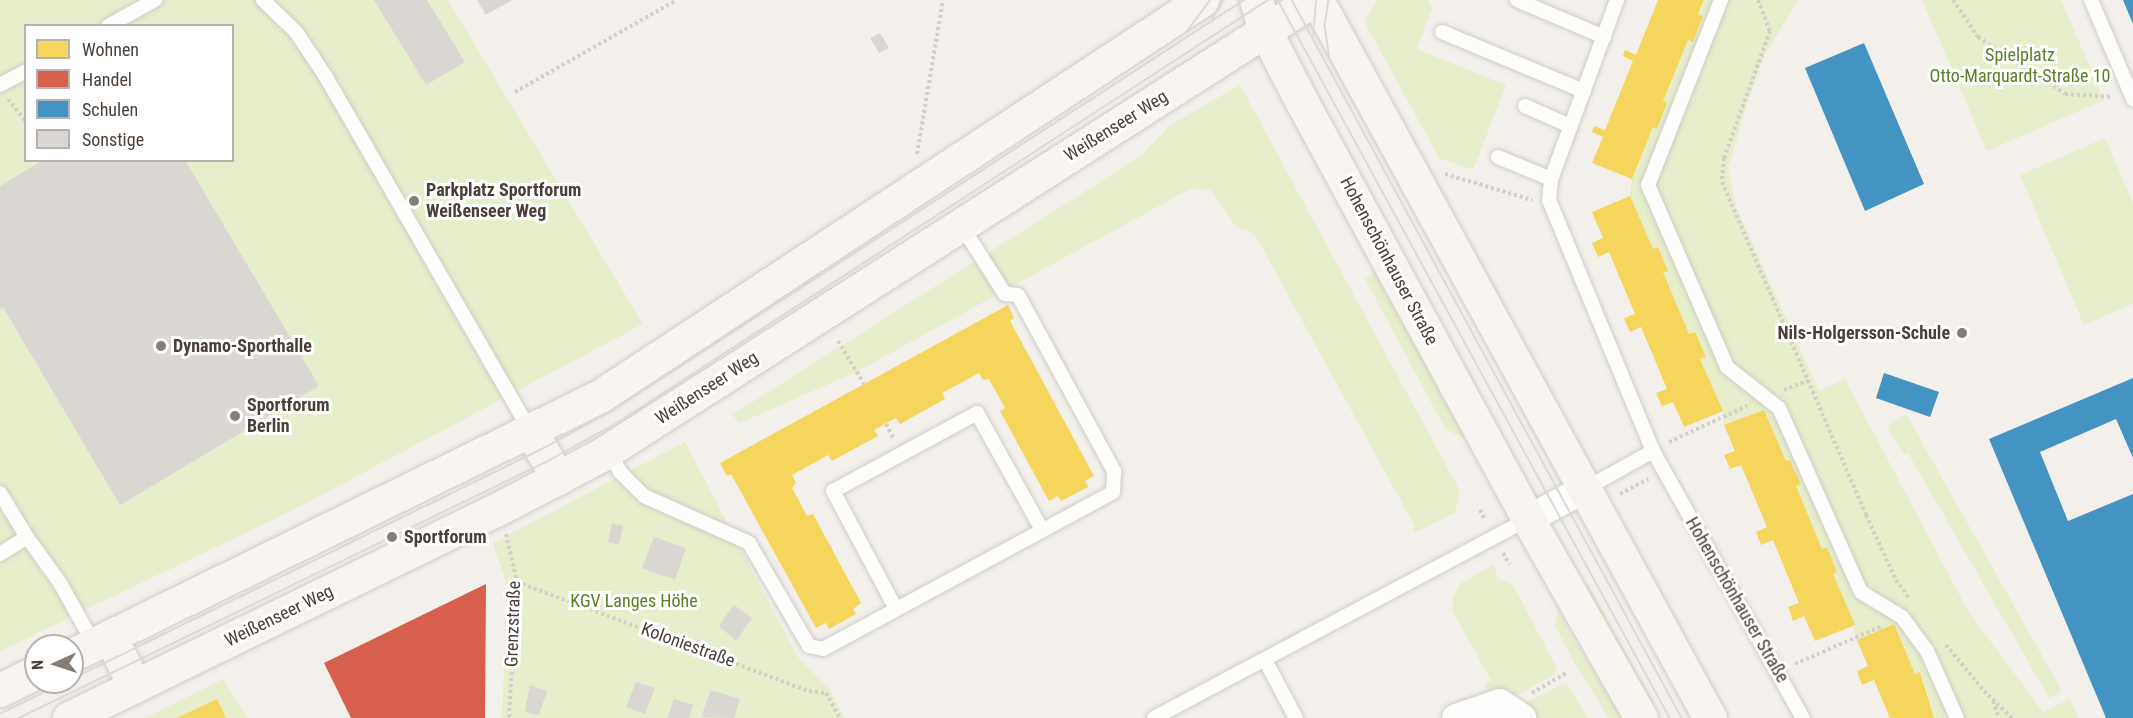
<!DOCTYPE html>
<html>
<head>
<meta charset="utf-8">
<style>
  body { margin:0 }
  #map { position:relative; width:2133px; height:718px; overflow:hidden; background:#f3f0ec; font-family:"Roboto Condensed",sans-serif }
  div>[style] { position:absolute }
  .green>* { inset:0; background:#e6eecb }
  .homes>* { inset:0; background:#f6d55c }
  .shops>* { inset:0; background:#d6604d }
  .schools>* { inset:0; background:#4393c3 }
  .building>* { inset:0; background:#dbd7d3 }
  .path>* { height:4px; margin-top:-2px; transform-origin:0; background:repeating-linear-gradient(90deg,#d3cfcb 0 3px,transparent 0 6px) }
  .roads { filter:drop-shadow(0 0 2px #d0ccc8) drop-shadow(0 0 2px #d0ccc8) }
  .lane>* { height:14px; margin:-7px; padding:0 7px; transform-origin:7px; border-radius:7px; background:#fdfdfc }
  .street>* { height:28px; margin:-14px; padding:0 14px; transform-origin:14px; border-radius:14px; background:#fdfdfc }
  .secondary>* { height:33px; margin:-16.5px; padding:0 16.5px; transform-origin:16.5px; border-radius:16.5px; background:#f7f4f0 }
  .tram>* { height:1.5px; margin:-0.75px; padding:0 0.75px; transform-origin:0.75px; border-radius:0.75px; background:#dadad9 }
  .dots>* { width:16px; height:16px; translate:-50% -50%; box-sizing:border-box; border:3px solid #fff; border-radius:50% }
  span { translate:-50% -50%; white-space:nowrap; text-align:center; line-height:1.15; -webkit-text-stroke:6px #fff; paint-order:stroke }
  .park-label { font-size:18px; color:#578125 }
  .street-label { font-size:18px; color:#4a3f37 }
  .poi-label { font-size:18px; color:#4a3f37; font-weight:700 }
  .left { translate:0 -50%; text-align:left }
  .right { translate:-100% -50%; text-align:right }
  .legend { position:absolute; left:24px; top:24px; width:210px; height:138px; box-sizing:border-box; background:#fff; border:2px solid #b7b2af; margin:0; padding:8px 10px; list-style:none; font-size:18px; color:#4a3f37 }
  .legend li { display:flex; align-items:center; gap:12px; height:30px }
  .legend b { width:30px; border:2px solid #b7b2af }
  .north { position:absolute; left:24px; top:634px; width:60px; height:60px; box-sizing:border-box; background:#fff; border:2px solid #b7b2af; border-radius:50%; rotate:267deg; font-size:16px; font-weight:700; line-height:24px; text-align:center; color:#4a3f37 }
  .north::after { content:''; display:block; margin:auto; width:21px; height:27px; background:#857d76; clip-path:polygon(50% 0,100% 100%,50% 72%,0 100%) }
</style>
</head>
<body>
<div id="map">
  <div class="green">
    <i style="clip-path:polygon(evenodd,0 0,448px 0,643px 324px,297px 508px,0 651px,0 0,26px 26px,232px 26px,232px 160px,26px 160px,26px 26px)"></i>
    <i style="clip-path:polygon(1378px 0,1427px 0,1432px 9px,1417px 49px,1506px 85px,1473px 170px,1439px 158px,1364px 21px)"></i>
    <i style="clip-path:polygon(1704px 0,1798px 0,1765px 55px,1750px 95px,1728px 168px,1736px 207px,1819px 391px,1845px 379px,1968px 611px,2043px 712px,2070px 699px,2078px 718px,1934px 718px,1921px 672px,1915px 674px,1894px 624px,1857px 640px,1833px 574px,1837px 571px,1827px 547px,1822px 549px,1796px 486px,1801px 484px,1790px 460px,1786px 461px,1764px 410px,1724px 425px,1723px 411px,1700px 359px,1705px 357px,1695px 332px,1689px 334px,1663px 272px,1668px 270px,1658px 247px,1653px 249px,1630px 196px,1632px 179px,1653px 127px,1657px 129px,1667px 104px,1663px 101px,1688px 40px,1693px 42px,1703px 17px,1698px 14px)"></i>
    <i style="clip-path:polygon(1922px 0,2061px 0,2104px 100px,1987px 151px)"></i>
    <i style="clip-path:polygon(1240px 85px,1460px 491px,1455px 513px,1414px 533px,1414px 525px,1258px 240px,1251px 232px,1237px 228px,1211px 190px,1200px 189px,1190px 189px,854px 373px,740px 423px,732px 415px,1141px 156px,1172px 124px)"></i>
    <i style="clip-path:polygon(2105px 138px,2133px 203px,2133px 304px,2084px 325px,2020px 175px)"></i>
    <i style="clip-path:polygon(1375px 272px,1465px 438px,1446px 430px,1365px 279px)"></i>
    <i style="clip-path:polygon(1906px 414px,2062px 691px,2049px 698px,1908px 453px,1904px 455px,1887px 426px)"></i>
    <i style="clip-path:polygon(685px 442px,797px 656px,830px 690px,845px 718px,502px 718px,507px 586px,493px 543px)"></i>
    <i style="clip-path:polygon(1494px 565px,1498px 579px,1513px 585px,1557px 668px,1555px 674px,1514px 697px,1492px 695px,1484px 685px,1491px 680px,1452px 611px,1453px 597px,1461px 583px)"></i>
    <i style="clip-path:polygon(1588px 584px,1654px 703px,1648px 705px,1580px 588px)"></i>
    <i style="clip-path:polygon(1558px 610px,1575px 641px,1623px 718px,1609px 718px,1574px 662px,1555px 626px)"></i>
    <i style="clip-path:polygon(223px 679px,248px 718px,145px 718px)"></i>
    <i style="clip-path:polygon(1562px 684px,1567px 685px,1588px 718px,1537px 718px,1526px 703px)"></i>
  </div>
  <div class="homes">
    <i style="clip-path:polygon(1658px 0,1704px 0,1698px 14px,1703px 16px,1693px 42px,1688px 40px,1663px 101px,1667px 103px,1657px 129px,1653px 127px,1632px 179px,1592px 163px,1603px 137px,1592px 132px,1594px 126px,1605px 130px,1633px 61px,1623px 56px,1625px 50px,1636px 55px)"></i>
    <i style="clip-path:polygon(1630px 196px,1653px 249px,1658px 247px,1668px 271px,1663px 272px,1689px 334px,1695px 332px,1706px 357px,1700px 359px,1723px 411px,1684px 427px,1673px 402px,1662px 406px,1656px 393px,1667px 389px,1641px 327px,1630px 332px,1624px 318px,1635px 314px,1609px 252px,1598px 257px,1592px 243px,1603px 238px,1592px 212px)"></i>
    <i style="clip-path:polygon(1008px 305px,1014px 318px,1010px 321px,1094px 476px,1085px 481px,1088px 487px,1061px 501px,1058px 496px,1049px 501px,1000px 411px,1005px 408px,989px 379px,983px 380px,979px 373px,942px 393px,945px 399px,900px 424px,896px 418px,874px 430px,878px 436px,832px 461px,828px 455px,792px 475px,796px 483px,792px 488px,807px 516px,813px 514px,861px 603px,853px 609px,856px 614px,829px 629px,826px 623px,816px 628px,731px 474px,727px 476px,720px 463px)"></i>
    <i style="clip-path:polygon(1764px 410px,1786px 461px,1790px 460px,1801px 484px,1796px 486px,1822px 549px,1827px 547px,1837px 572px,1833px 574px,1855px 625px,1815px 641px,1804px 616px,1793px 621px,1788px 607px,1799px 603px,1773px 540px,1761px 545px,1756px 532px,1767px 527px,1741px 465px,1730px 469px,1724px 455px,1735px 451px,1724px 425px)"></i>
    <i style="clip-path:polygon(1894px 624px,1915px 674px,1920px 672px,1934px 718px,1890px 718px,1874px 680px,1862px 685px,1857px 671px,1868px 666px,1857px 640px)"></i>
    <i style="clip-path:polygon(217px 699px,226px 718px,177px 718px)"></i>
  </div>
  <div class="shops">
    <i style="clip-path:polygon(486px 584px,485px 718px,351px 718px,324px 663px)"></i>
  </div>
  <div class="schools">
    <i style="clip-path:polygon(2123px 0,2133px 0,2133px 24px)"></i>
    <i style="clip-path:polygon(1864px 43px,1924px 184px,1865px 211px,1805px 68px)"></i>
    <i style="clip-path:polygon(1884px 373px,1939px 392px,1930px 417px,1876px 398px)"></i>
    <i style="clip-path:polygon(2133px 378px,2133px 458px,2116px 419px,2040px 452px,2068px 521px,2133px 494px,2133px 718px,2106px 718px,1989px 439px)"></i>
  </div>
  <div class="building">
    <i style="clip-path:polygon(374px 0,427px 0,465px 62px,426px 85px)"></i>
    <i style="clip-path:polygon(477px 0,512px 0,486px 15px)"></i>
    <i style="clip-path:polygon(880px 33px,889px 48px,879px 53px,870px 38px)"></i>
    <i style="clip-path:polygon(43px 160px,185px 160px,319px 386px,120px 505px,3px 307px,0 309px,0 186px)"></i>
    <i style="clip-path:polygon(612px 523px,623px 526px,619px 545px,608px 542px)"></i>
    <i style="clip-path:polygon(654px 537px,686px 548px,675px 580px,642px 568px)"></i>
    <i style="clip-path:polygon(734px 605px,752px 618px,736px 641px,719px 626px)"></i>
    <i style="clip-path:polygon(636px 682px,655px 688px,645px 714px,626px 707px)"></i>
    <i style="clip-path:polygon(530px 685px,547px 691px,539px 715px,525px 712px)"></i>
    <i style="clip-path:polygon(711px 690px,740px 699px,734px 718px,701px 717px)"></i>
    <i style="clip-path:polygon(674px 699px,693px 705px,689px 718px,667px 718px)"></i>
  </div>
  <div class="path">
    <i style="left:1758px;top:0;width:33px;rotate:69deg"></i>
    <i style="left:1770px;top:31px;width:135px;rotate:109.9deg"></i>
    <i style="left:1724px;top:158px;width:24px;rotate:95deg"></i>
    <i style="left:1722px;top:182px;width:363px;rotate:66.6deg"></i>
    <i style="left:1866px;top:515px;width:72px;rotate:65.2deg"></i>
    <i style="left:1896px;top:580px;width:24px;rotate:54deg"></i>
    <i style="left:1953px;top:0;width:45px;rotate:56deg"></i>
    <i style="left:1978px;top:37px;width:104px;rotate:33.2deg"></i>
    <i style="left:2065px;top:94px;width:48px;rotate:3.6deg"></i>
    <i style="left:515px;top:92px;width:186px;rotate:-29.6deg"></i>
    <i style="left:8px;top:99px;width:29px;rotate:52deg"></i>
    <i style="left:917px;top:154px;width:156px;rotate:-80.4deg"></i>
    <i style="left:1445px;top:174px;width:91px;rotate:16.6deg"></i>
    <i style="left:838px;top:341px;width:50px;rotate:58.8deg"></i>
    <i style="left:1784px;top:390px;width:26px;rotate:-21deg"></i>
    <i style="left:886px;top:424px;width:17px;rotate:62deg"></i>
    <i style="left:1669px;top:442px;width:86px;rotate:-24.8deg"></i>
    <i style="left:1620px;top:494px;width:32px;rotate:-28deg"></i>
    <i style="left:1480px;top:510px;width:11px;rotate:63deg"></i>
    <i style="left:506px;top:534px;width:49px;rotate:77.1deg"></i>
    <i style="left:517px;top:582px;width:136px;rotate:93.4deg"></i>
    <i style="left:1503px;top:553px;width:13px;rotate:61deg"></i>
    <i style="left:517px;top:582px;width:312px;rotate:20.5deg"></i>
    <i style="left:809px;top:691px;width:17px;rotate:7deg"></i>
    <i style="left:826px;top:693px;width:29px;rotate:61deg"></i>
    <i style="left:1946px;top:645px;width:60px;rotate:50.4deg"></i>
    <i style="left:1984px;top:691px;width:39px;rotate:44deg"></i>
    <i style="left:1795px;top:664px;width:95px;rotate:-23.6deg"></i>
    <i style="left:1532px;top:693px;width:42px;rotate:-30.3deg"></i>
    <i style="left:1993px;top:701px;width:18px;rotate:71deg"></i>
  </div>
  <div class="roads">
    <div class="lane">
      <i style="left:263px;top:0;width:46px;rotate:44.1deg"></i>
      <i style="left:296px;top:32px;width:54px;rotate:56.3deg"></i>
      <i style="left:326px;top:77px;width:408px;rotate:60deg"></i>
      <i style="left:1517px;top:0;width:95px;rotate:23deg"></i>
      <i style="left:1617px;top:0;width:191px;rotate:110.2deg"></i>
      <i style="left:1551px;top:179px;width:21px;rotate:95deg"></i>
      <i style="left:1549px;top:200px;width:272px;rotate:67.5deg"></i>
      <i style="left:1653px;top:451px;width:306px;rotate:60.7deg"></i>
      <i style="left:1721px;top:0;width:199px;rotate:111.5deg"></i>
      <i style="left:1648px;top:185px;width:198px;rotate:66.5deg"></i>
      <i style="left:1727px;top:367px;width:66px;rotate:38.3deg"></i>
      <i style="left:1779px;top:408px;width:201px;rotate:66deg"></i>
      <i style="left:1861px;top:592px;width:48px;rotate:31.4deg"></i>
      <i style="left:1902px;top:617px;width:42px;rotate:53.7deg"></i>
      <i style="left:1927px;top:651px;width:73px;rotate:65.9deg"></i>
      <i style="left:2091px;top:0;width:108px;rotate:67deg"></i>
      <i style="left:108px;top:26px;width:54px;rotate:-29deg"></i>
      <i style="left:1442px;top:32px;width:154px;rotate:22.6deg"></i>
      <i style="left:0;top:85px;width:30px;rotate:-28deg"></i>
      <i style="left:1525px;top:106px;width:49px;rotate:24deg"></i>
      <i style="left:1498px;top:157px;width:57px;rotate:22.5deg"></i>
      <i style="left:608px;top:450px;width:25px;rotate:61deg"></i>
      <i style="left:620px;top:472px;width:34px;rotate:45deg"></i>
      <i style="left:644px;top:496px;width:115px;rotate:24.1deg"></i>
      <i style="left:749px;top:543px;width:119px;rotate:59.8deg"></i>
      <i style="left:809px;top:646px;width:14px;rotate:12deg"></i>
      <i style="left:823px;top:649px;width:330px;rotate:-28.4deg"></i>
      <i style="left:1113px;top:492px;width:21px;rotate:-87deg"></i>
      <i style="left:1114px;top:471px;width:200px;rotate:-118.6deg"></i>
      <i style="left:1018px;top:295px;width:13px;rotate:-176deg"></i>
      <i style="left:1005px;top:294px;width:82px;rotate:-122.5deg"></i>
      <i style="left:1585px;top:489px;width:78px;rotate:-29.2deg"></i>
      <i style="left:0;top:493px;width:52px;rotate:58.5deg"></i>
      <i style="left:27px;top:537px;width:32px;rotate:148deg"></i>
      <i style="left:27px;top:537px;width:57px;rotate:54.3deg"></i>
      <i style="left:60px;top:583px;width:70px;rotate:60.9deg"></i>
      <i style="left:896px;top:609px;width:134px;rotate:-118.1deg"></i>
      <i style="left:833px;top:491px;width:164px;rotate:-28.4deg"></i>
      <i style="left:977px;top:413px;width:134px;rotate:60.9deg"></i>
      <i style="left:1265px;top:660px;width:66px;rotate:61.9deg"></i>
      <i style="left:1154px;top:718px;width:424px;rotate:-28deg"></i>
    </div>
    <div class="street">
      <i style="left:1528px;top:519px;width:64px;rotate:-27.8deg"></i>
      <i style="left:1456px;top:718px;width:46px;rotate:-18.8deg"></i>
      <i style="left:1500px;top:703px;width:27px;rotate:34deg"></i>
    </div>
    <div class="secondary">
      <i style="left:1256px;top:0;width:32px;rotate:74deg"></i>
      <i style="left:1265px;top:31px;width:82px;rotate:62.5deg"></i>
      <i style="left:1303px;top:104px;width:472px;rotate:61.5deg"></i>
      <i style="left:1528px;top:519px;width:229px;rotate:60.4deg"></i>
      <i style="left:1317px;top:0;width:819px;rotate:61.31deg"></i>
      <i style="left:530px;top:430px;width:56px;rotate:59.7deg"></i>
      <i style="left:110px;top:637px;width:55px;rotate:63deg"></i>
      <i style="left:72px;top:655px;width:588px;rotate:-26.13deg"></i>
      <i style="left:600px;top:396px;width:721px;rotate:-33.34deg"></i>
      <i style="left:0;top:690px;width:40px;rotate:-26.6deg"></i>
      <i style="left:69px;top:718px;width:475px;rotate:-26deg"></i>
      <i style="left:496px;top:510px;width:119px;rotate:-27.6deg"></i>
      <i style="left:601px;top:455px;width:845px;rotate:-32.58deg"></i>
    </div>
  </div>
  <div class="tram">
    <i style="left:1278px;top:0;width:818px;rotate:61.37deg"></i>
    <i style="left:1292px;top:0;width:817px;rotate:61.49deg"></i>
    <i style="left:1329px;top:0;width:25px;rotate:99deg"></i>
    <i style="left:1325px;top:25px;width:35px;rotate:82deg"></i>
    <i style="left:1212px;top:19px;width:22px;rotate:-60deg"></i>
    <i style="left:1187px;top:31px;width:39px;rotate:-53deg"></i>
    <i style="left:1313px;top:36px;width:36px;rotate:-85deg"></i>
    <i style="left:72px;top:679px;width:523px;rotate:-26.08deg"></i>
    <i style="left:542px;top:449px;width:81px;rotate:-28.8deg"></i>
    <i style="left:613px;top:410px;width:753px;rotate:-33.01deg"></i>
    <i style="left:0;top:714px;width:72px;rotate:-26.2deg"></i>
    <i style="left:19px;top:718px;width:588px;rotate:-25.91deg"></i>
    <i style="left:548px;top:461px;width:81px;rotate:-28.8deg"></i>
    <i style="left:619px;top:422px;width:774px;rotate:-33.03deg"></i>
  </div>
  <div class="dots">
    <i style="left:414px;top:201px;background:#857d76"></i>
    <i style="left:1962px;top:333px;background:#857d76"></i>
    <i style="left:161px;top:346px;background:#857d76"></i>
    <i style="left:235px;top:416px;background:#857d76"></i>
    <i style="left:392px;top:537px;background:#857d76"></i>
  </div>
  <div class="park-label">
    <span style="left:2020px;top:66px">Spielplatz<br>Otto-Marquardt-Straße 10</span>
    <span style="left:634px;top:601px">KGV Langes Höhe</span>
  </div>
  <div class="street-label">
    <span style="left:1116px;top:126px;rotate:-32deg">Weißenseer Weg</span>
    <span style="left:1389px;top:261px;rotate:62deg">Hohenschönhauser Straße</span>
    <span style="left:707px;top:388px;rotate:-33deg">Weißenseer Weg</span>
    <span style="left:1737px;top:600px;rotate:60deg">Hohenschönhauser Straße</span>
    <span style="left:279px;top:616px;rotate:-26deg">Weißenseer Weg</span>
    <span style="left:513px;top:624px;rotate:-88deg">Grenzstraße</span>
    <span style="left:688px;top:645px;rotate:20deg">Koloniestraße</span>
  </div>
  <div class="poi-label">
    <span class="left" style="left:426px;top:201px">Parkplatz Sportforum<br>Weißenseer Weg</span>
    <span class="right" style="left:1950px;top:333px">Nils-Holgersson-Schule</span>
    <span class="left" style="left:173px;top:346px">Dynamo-Sporthalle</span>
    <span class="left" style="left:247px;top:416px">Sportforum<br>Berlin</span>
    <span class="left" style="left:404px;top:537px">Sportforum</span>
  </div>
  <ul class="legend">
  <li><b style="height:16px;background:#f6d55c"></b>Wohnen</li>
  <li><b style="height:16px;background:#d6604d"></b>Handel</li>
  <li><b style="height:16px;background:#4393c3"></b>Schulen</li>
  <li><b style="height:16px;background:#dbd7d3"></b>Sonstige</li>
  </ul>
  <div class="north">N</div>
</div>
</body>
</html>
